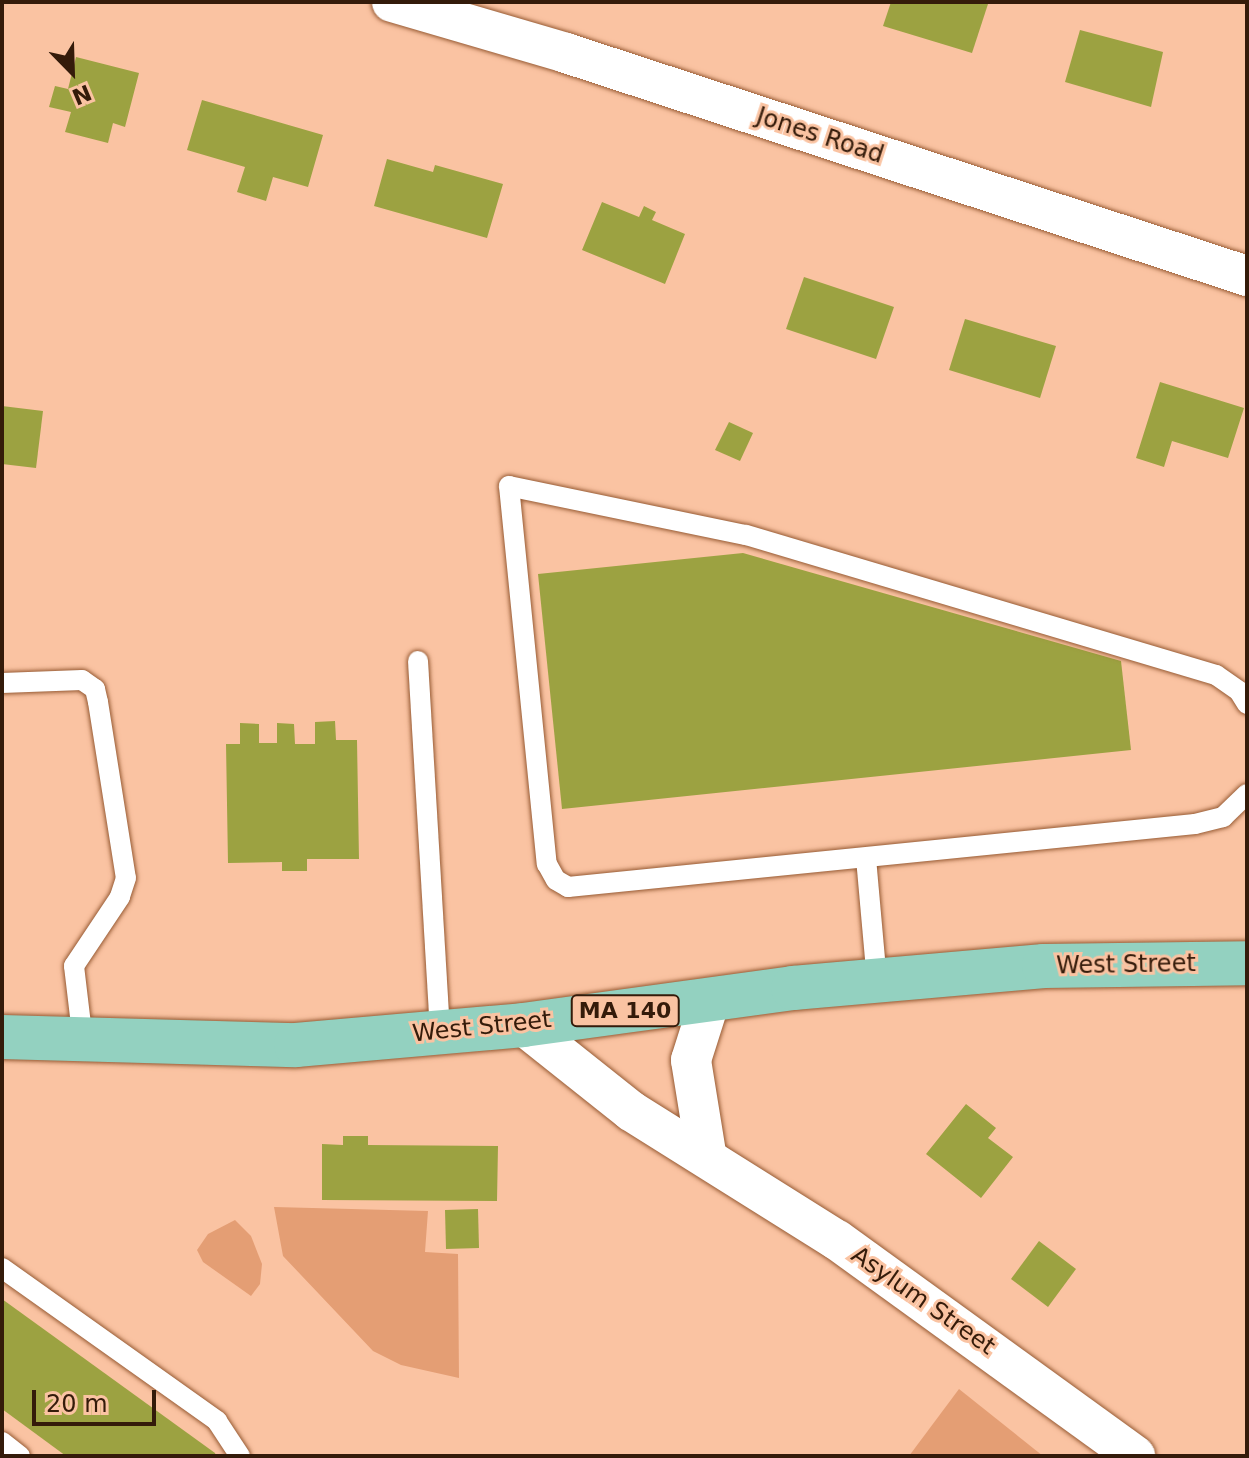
<!DOCTYPE html>
<html>
<head>
<meta charset="utf-8">
<style>
  body { margin:0 }
  #map { position:relative; width:1249px; height:1458px; overflow:hidden; background:#fac3a2; font-family:"DejaVu Sans",sans-serif }
  div>[style] { position:absolute }
  .green>* { inset:0; background:#e49e74 }
  .building>* { inset:0; background:#9ca241 }
  .roads { filter:drop-shadow(0 0 2px #975b34) drop-shadow(0 0 2px #975b34) }
  .service>* { height:20px; margin:-10px; padding:0 10px; transform-origin:10px; border-radius:10px; background:#fff }
  .minor>* { height:40px; margin:-20px; padding:0 20px; transform-origin:20px; border-radius:20px; background:#fff }
  .primary>* { height:44px; margin:-22px; padding:0 22px; transform-origin:22px; border-radius:22px; background:#93d1c0 }
  span { translate:-50% -50%; white-space:nowrap; text-align:center; line-height:1.15; -webkit-text-stroke:6px #fac3a2; paint-order:stroke }
  .shield-label span { padding:2px 6px; background:#fac3a2; border:2px solid; border-radius:6px; -webkit-text-stroke-width:0 }
  .shield-label { font-size:22px; color:#341b0a; font-weight:700 }
  .street-label { font-size:24px; color:#341b0a }
  .frame { position:absolute; inset:0; border:4px solid #341b0a; pointer-events:none }
  .north { position:absolute; left:32px; top:32px; width:80px; height:80px; -webkit-text-stroke:6px #fac3a2; paint-order:stroke; rotate:157deg; font-size:22px; font-weight:700; line-height:32px; text-align:center; color:#341b0a }
  .north::after { content:''; display:block; margin:auto; width:28px; height:36px; background:#341b0a; clip-path:polygon(50% 0,100% 100%,50% 72%,0 100%) }
  .scale { position:absolute; left:32px; top:1390px; width:124px; height:36px; box-sizing:border-box; border:4px solid #341b0a; border-top:0; padding-left:10px; font-size:24px; line-height:28px; white-space:nowrap; color:#341b0a; -webkit-text-stroke:6px #fac3a2; paint-order:stroke }
</style>
</head>
<body>
<div id="map">
  <div class="green">
    <i style="clip-path:polygon(274px 1207px,428px 1211px,425px 1252px,458px 1254px,459px 1378px,401px 1365px,373px 1351px,283px 1256px)"></i>
    <i style="clip-path:polygon(235px 1220px,251px 1236px,262px 1264px,260px 1284px,251px 1296px,203px 1262px,197px 1250px,208px 1234px)"></i>
    <i style="clip-path:polygon(959px 1389px,1043px 1456px,909px 1456px)"></i>
  </div>
  <div class="building">
    <i style="clip-path:polygon(891px 2px,988px 2px,988px 4px,972px 53px,883px 26px)"></i>
    <i style="clip-path:polygon(1080px 30px,1163px 52px,1151px 107px,1065px 82px)"></i>
    <i style="clip-path:polygon(76px 57px,139px 73px,125px 127px,113px 123px,108px 143px,65px 132px,71px 112px,49px 107px,55px 86px,68px 89px)"></i>
    <i style="clip-path:polygon(202px 100px,323px 135px,308px 187px,273px 177px,266px 201px,237px 192px,245px 167px,187px 150px)"></i>
    <i style="clip-path:polygon(387px 159px,433px 172px,435px 165px,503px 184px,487px 238px,374px 206px)"></i>
    <i style="clip-path:polygon(602px 202px,639px 217px,644px 206px,656px 212px,652px 220px,685px 234px,665px 284px,582px 250px)"></i>
    <i style="clip-path:polygon(804px 277px,894px 307px,876px 359px,786px 329px)"></i>
    <i style="clip-path:polygon(965px 319px,1056px 346px,1040px 398px,949px 370px)"></i>
    <i style="clip-path:polygon(1160px 382px,1244px 408px,1228px 458px,1172px 441px,1164px 467px,1136px 458px)"></i>
    <i style="clip-path:polygon(2px 406px,43px 411px,36px 468px,2px 464px)"></i>
    <i style="clip-path:polygon(729px 422px,753px 433px,740px 461px,715px 450px)"></i>
    <i style="clip-path:polygon(743px 553px,1121px 661px,1131px 750px,562px 809px,538px 574px)"></i>
    <i style="clip-path:polygon(335px 721px,336px 740px,357px 740px,359px 859px,307px 859px,307px 871px,282px 871px,282px 862px,228px 863px,226px 744px,240px 744px,240px 723px,259px 724px,259px 743px,277px 743px,277px 723px,294px 724px,295px 744px,315px 744px,315px 722px)"></i>
    <i style="clip-path:polygon(966px 1104px,996px 1128px,988px 1138px,1013px 1157px,981px 1198px,926px 1154px)"></i>
    <i style="clip-path:polygon(343px 1136px,368px 1136px,368px 1145px,498px 1146px,497px 1201px,322px 1200px,322px 1144px,343px 1145px)"></i>
    <i style="clip-path:polygon(478px 1209px,479px 1248px,446px 1249px,445px 1210px)"></i>
    <i style="clip-path:polygon(1039px 1241px,1076px 1269px,1048px 1307px,1011px 1279px)"></i>
    <i style="clip-path:polygon(2px 1299px,215px 1453px,216px 1456px,66px 1456px,2px 1409px)"></i>
  </div>
  <div class="roads">
    <div class="service">
      <i style="left:418px;top:661px;width:372px;rotate:86.6deg"></i>
      <i style="left:2px;top:683px;width:80px;rotate:-2.1deg"></i>
      <i style="left:82px;top:680px;width:16px;rotate:35deg"></i>
      <i style="left:95px;top:689px;width:13px;rotate:77deg"></i>
      <i style="left:98px;top:702px;width:178px;rotate:81deg"></i>
      <i style="left:126px;top:878px;width:20px;rotate:108deg"></i>
      <i style="left:120px;top:897px;width:83px;rotate:123.7deg"></i>
      <i style="left:74px;top:966px;width:76px;rotate:83.2deg"></i>
      <i style="left:1247px;top:704px;width:15px;rotate:-122deg"></i>
      <i style="left:1239px;top:691px;width:28px;rotate:-145deg"></i>
      <i style="left:1216px;top:675px;width:491px;rotate:-163.4deg"></i>
      <i style="left:745px;top:535px;width:241px;rotate:-168.3deg"></i>
      <i style="left:509px;top:486px;width:380px;rotate:84.3deg"></i>
      <i style="left:547px;top:864px;width:18px;rotate:61deg"></i>
      <i style="left:556px;top:880px;width:14px;rotate:30deg"></i>
      <i style="left:568px;top:887px;width:630px;rotate:-5.74deg"></i>
      <i style="left:1195px;top:824px;width:29px;rotate:-14deg"></i>
      <i style="left:1223px;top:817px;width:33px;rotate:-44deg"></i>
      <i style="left:866px;top:858px;width:123px;rotate:84.9deg"></i>
      <i style="left:2px;top:1268px;width:264px;rotate:35.4deg"></i>
      <i style="left:217px;top:1421px;width:42px;rotate:56.7deg"></i>
      <i style="left:2px;top:1442px;width:23px;rotate:38deg"></i>
    </div>
    <div class="minor">
      <i style="left:392px;top:2px;width:181px;rotate:16.3deg"></i>
      <i style="left:566px;top:53px;width:717px;rotate:18.13deg"></i>
      <i style="left:523px;top:1025px;width:138px;rotate:38.5deg"></i>
      <i style="left:631px;top:1111px;width:243px;rotate:32.1deg"></i>
      <i style="left:837px;top:1240px;width:368px;rotate:35.9deg"></i>
      <i style="left:706px;top:1153px;width:94px;rotate:-99.2deg"></i>
      <i style="left:691px;top:1060px;width:63px;rotate:-72.4deg"></i>
    </div>
    <div class="primary">
      <i style="left:2px;top:1037px;width:294px;rotate:1.6deg"></i>
      <i style="left:296px;top:1045px;width:228px;rotate:-5deg"></i>
      <i style="left:523px;top:1025px;width:273px;rotate:-7.8deg"></i>
      <i style="left:793px;top:988px;width:252px;rotate:-5deg"></i>
      <i style="left:1044px;top:966px;width:203px;rotate:-0.8deg"></i>
    </div>
  </div>
  <div class="shield-label">
    <span style="left:625px;top:1011px">MA 140</span>
  </div>
  <div class="street-label">
    <span style="left:820px;top:136px;rotate:18deg">Jones Road</span>
    <span style="left:1126px;top:965px;rotate:-1deg">West Street</span>
    <span style="left:482px;top:1027px;rotate:-6deg">West Street</span>
    <span style="left:923px;top:1301px;rotate:35deg">Asylum Street</span>
  </div>
  <div class="frame"></div>
  <div class="north">N</div>
  <div class="scale">20 m</div>
</div>
</body>
</html>
